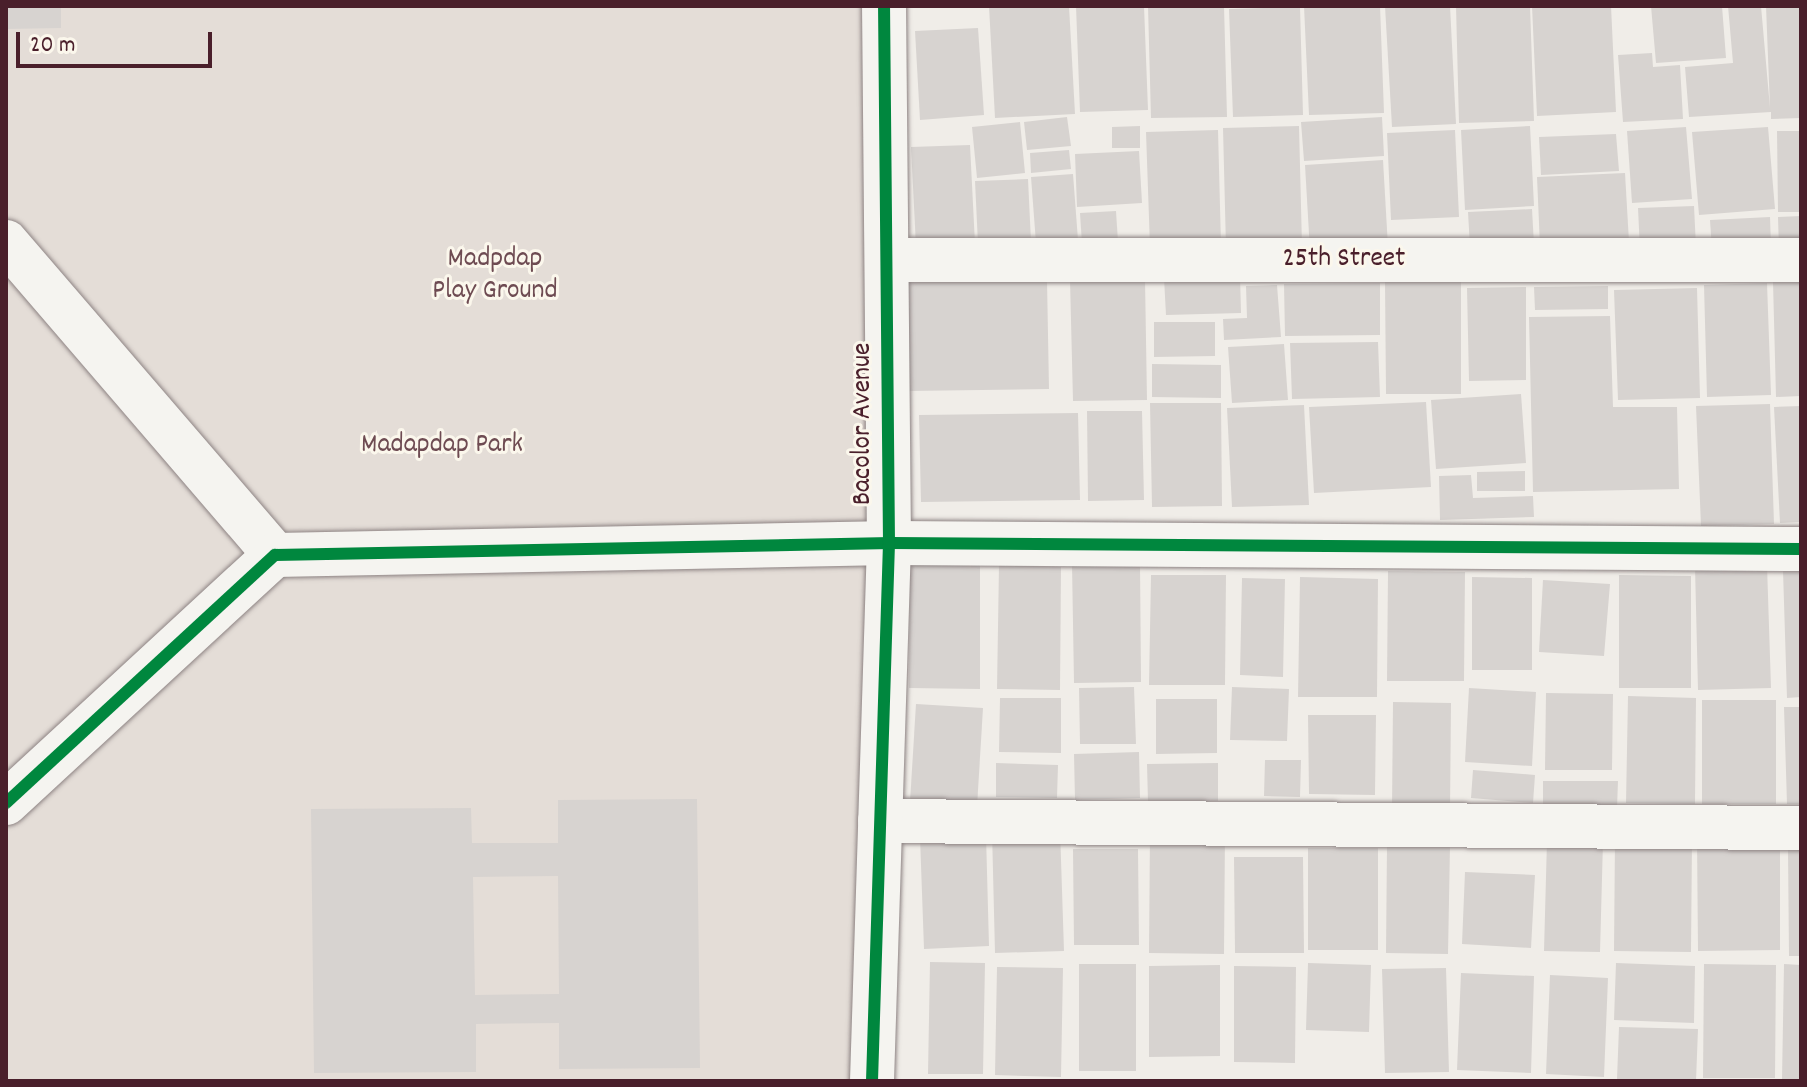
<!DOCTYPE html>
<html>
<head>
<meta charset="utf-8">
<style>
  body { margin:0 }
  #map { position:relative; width:1807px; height:1087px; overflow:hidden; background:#f0ede8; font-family:Dekko,sans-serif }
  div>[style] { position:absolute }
  .green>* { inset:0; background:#e4ddd7 }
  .building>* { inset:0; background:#d7d3d0 }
  .roads { filter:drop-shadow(0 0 2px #8d8383) drop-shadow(0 0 2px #8d8383) }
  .minor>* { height:44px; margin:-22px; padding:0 22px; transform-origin:22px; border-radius:22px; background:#f5f4f0 }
  .cycleway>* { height:12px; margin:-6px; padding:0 6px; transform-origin:6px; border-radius:6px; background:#00873e }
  span { translate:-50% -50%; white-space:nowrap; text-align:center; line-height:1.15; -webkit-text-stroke:6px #fbf7ec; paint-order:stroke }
  .park-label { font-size:28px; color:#6e4b52 }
  .street-label { font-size:28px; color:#4a1f2b }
  .frame { position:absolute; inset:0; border:8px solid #4a1f2b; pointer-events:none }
  .scale { position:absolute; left:16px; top:32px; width:196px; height:36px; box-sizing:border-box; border:4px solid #4a1f2b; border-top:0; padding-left:10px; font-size:24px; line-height:28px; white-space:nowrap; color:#4a1f2b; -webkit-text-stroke:6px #fbf7ec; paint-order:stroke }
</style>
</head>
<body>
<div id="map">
  <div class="green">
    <i style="clip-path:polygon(6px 6px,885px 6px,871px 1081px,6px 1081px)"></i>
  </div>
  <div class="building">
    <i style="clip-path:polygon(6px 6px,61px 6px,61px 28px,6px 29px)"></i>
    <i style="clip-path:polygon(989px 6px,1069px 6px,1075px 114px,995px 118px)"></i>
    <i style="clip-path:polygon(1076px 6px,1144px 6px,1148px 110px,1080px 112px)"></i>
    <i style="clip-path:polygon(1148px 6px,1224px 6px,1227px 117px,1151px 118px)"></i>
    <i style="clip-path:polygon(1304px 6px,1380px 6px,1384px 113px,1309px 115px)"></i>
    <i style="clip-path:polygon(1385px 6px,1450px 6px,1456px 124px,1392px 127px)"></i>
    <i style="clip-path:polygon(1456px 6px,1530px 6px,1534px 121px,1459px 123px)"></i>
    <i style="clip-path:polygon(1532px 6px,1611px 6px,1616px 112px,1537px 116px)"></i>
    <i style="clip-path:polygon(1651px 6px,1722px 6px,1726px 58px,1656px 63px)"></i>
    <i style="clip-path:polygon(1728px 6px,1761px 6px,1770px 108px,1766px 6px,1801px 6px,1801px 118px,1771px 119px,1771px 112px,1689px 117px,1685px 67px,1733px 63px)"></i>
    <i style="clip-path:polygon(1300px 7px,1303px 115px,1233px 117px,1229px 9px)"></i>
    <i style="clip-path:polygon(978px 28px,984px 115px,920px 120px,915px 31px)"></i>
    <i style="clip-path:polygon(1652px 53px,1653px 67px,1680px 65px,1683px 119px,1623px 122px,1618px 55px)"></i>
    <i style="clip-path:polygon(1067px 117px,1071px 146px,1027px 150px,1024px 122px)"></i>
    <i style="clip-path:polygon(1382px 117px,1384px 156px,1304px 161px,1301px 122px)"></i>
    <i style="clip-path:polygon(1020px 122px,1025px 173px,977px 178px,972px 127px)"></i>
    <i style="clip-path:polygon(1140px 126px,1140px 148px,1112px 148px,1112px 127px)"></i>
    <i style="clip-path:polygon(1299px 126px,1302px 246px,1226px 248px,1223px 128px)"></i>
    <i style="clip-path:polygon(1530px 126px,1534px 206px,1465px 210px,1461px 130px)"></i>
    <i style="clip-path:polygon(1686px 127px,1692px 199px,1632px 203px,1627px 131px)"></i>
    <i style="clip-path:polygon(1768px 127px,1775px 209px,1699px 215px,1692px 132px)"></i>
    <i style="clip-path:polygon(1218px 130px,1221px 245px,1150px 247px,1146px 132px)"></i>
    <i style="clip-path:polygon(1455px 130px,1459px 217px,1391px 220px,1387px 133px)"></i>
    <i style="clip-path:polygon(1777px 131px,1801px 131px,1801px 212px,1778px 212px)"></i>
    <i style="clip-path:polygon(1616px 134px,1619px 171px,1541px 175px,1539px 137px)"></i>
    <i style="clip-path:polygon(970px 145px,975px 244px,916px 246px,911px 147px)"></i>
    <i style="clip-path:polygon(1069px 150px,1071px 169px,1031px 173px,1030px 153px)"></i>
    <i style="clip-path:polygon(1139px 151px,1142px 203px,1077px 207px,1075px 154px)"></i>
    <i style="clip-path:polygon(1383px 160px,1388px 247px,1310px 251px,1305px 165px)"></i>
    <i style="clip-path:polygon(1625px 173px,1629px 242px,1540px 246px,1537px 177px)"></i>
    <i style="clip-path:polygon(1073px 174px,1078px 240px,1036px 243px,1031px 177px)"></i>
    <i style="clip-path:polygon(1028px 179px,1031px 242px,978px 244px,975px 181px)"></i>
    <i style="clip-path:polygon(1694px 206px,1696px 247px,1640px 250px,1638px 208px)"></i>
    <i style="clip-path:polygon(1532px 209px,1534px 245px,1470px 247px,1468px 212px)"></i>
    <i style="clip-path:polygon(1116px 211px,1118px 242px,1082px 244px,1080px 213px)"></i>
    <i style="clip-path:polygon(1801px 216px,1801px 250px,1779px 250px,1778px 217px)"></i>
    <i style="clip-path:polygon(1770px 217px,1771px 247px,1712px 250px,1710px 220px)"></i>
    <i style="clip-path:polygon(1240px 276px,1241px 313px,1166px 315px,1164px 278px)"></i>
    <i style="clip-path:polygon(1145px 279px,1147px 400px,1073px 401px,1070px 280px)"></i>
    <i style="clip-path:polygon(1047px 280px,1049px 389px,908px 391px,906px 282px)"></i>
    <i style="clip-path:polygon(1801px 281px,1801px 396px,1776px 397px,1773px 282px)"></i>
    <i style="clip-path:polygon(1385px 282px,1461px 282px,1461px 394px,1386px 394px)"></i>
    <i style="clip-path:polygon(1380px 283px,1380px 335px,1285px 336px,1284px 284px)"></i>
    <i style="clip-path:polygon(1767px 283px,1771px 395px,1707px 397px,1704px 285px)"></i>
    <i style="clip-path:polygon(1277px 285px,1281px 337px,1224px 340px,1223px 319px,1247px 318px,1246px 286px)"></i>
    <i style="clip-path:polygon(1608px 286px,1608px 309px,1535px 310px,1534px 287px)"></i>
    <i style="clip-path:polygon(1526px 287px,1526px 380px,1469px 381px,1467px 288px)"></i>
    <i style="clip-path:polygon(1697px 288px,1700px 398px,1618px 400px,1614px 290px)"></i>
    <i style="clip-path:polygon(1610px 316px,1613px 407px,1677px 407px,1679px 489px,1533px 492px,1529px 317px)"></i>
    <i style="clip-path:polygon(1154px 322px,1215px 322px,1215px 356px,1154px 357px)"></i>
    <i style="clip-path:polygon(1378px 342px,1380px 397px,1292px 399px,1290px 343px)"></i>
    <i style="clip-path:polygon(1284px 344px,1288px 400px,1232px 403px,1228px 347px)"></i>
    <i style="clip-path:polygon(1152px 364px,1221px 365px,1221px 398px,1152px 397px)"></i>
    <i style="clip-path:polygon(1521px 394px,1526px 463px,1436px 469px,1431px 400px)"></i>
    <i style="clip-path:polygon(1426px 402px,1431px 487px,1314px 493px,1309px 407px)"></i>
    <i style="clip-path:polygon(1150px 403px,1221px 403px,1222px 506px,1152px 507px)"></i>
    <i style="clip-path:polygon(1770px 404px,1774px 524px,1701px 526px,1696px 406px)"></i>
    <i style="clip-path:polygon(1304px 405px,1309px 505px,1232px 507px,1227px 408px)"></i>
    <i style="clip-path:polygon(1801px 406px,1801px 522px,1780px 523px,1774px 407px)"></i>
    <i style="clip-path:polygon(1087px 411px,1142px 411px,1144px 500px,1088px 501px)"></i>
    <i style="clip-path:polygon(1078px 413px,1080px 500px,921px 502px,919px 415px)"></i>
    <i style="clip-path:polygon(1525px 471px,1525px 491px,1477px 491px,1477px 472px)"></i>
    <i style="clip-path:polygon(1471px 475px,1473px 498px,1533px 496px,1534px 517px,1440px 520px,1439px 476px)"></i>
    <i style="clip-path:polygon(910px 551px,980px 552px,980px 689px,909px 688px)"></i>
    <i style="clip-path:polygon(1140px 563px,1141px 682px,1074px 683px,1072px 564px)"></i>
    <i style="clip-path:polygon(999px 565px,1061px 567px,1060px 690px,997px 689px)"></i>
    <i style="clip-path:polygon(1767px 565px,1771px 688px,1698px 690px,1695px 567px)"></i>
    <i style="clip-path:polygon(1388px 571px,1465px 572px,1464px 681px,1387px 681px)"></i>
    <i style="clip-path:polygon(1783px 571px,1801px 571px,1801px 697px,1787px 698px)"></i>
    <i style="clip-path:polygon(1151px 575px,1226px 575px,1225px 685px,1149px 685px)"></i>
    <i style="clip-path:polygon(1619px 575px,1691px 576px,1691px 688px,1619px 688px)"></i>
    <i style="clip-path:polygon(1300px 577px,1378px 579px,1377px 697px,1298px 697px)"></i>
    <i style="clip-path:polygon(1472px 577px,1532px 578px,1532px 670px,1472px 670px)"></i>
    <i style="clip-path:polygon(1242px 578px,1285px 579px,1283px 677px,1240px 675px)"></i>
    <i style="clip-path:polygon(1543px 580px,1610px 584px,1604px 656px,1539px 652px)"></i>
    <i style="clip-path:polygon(1134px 687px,1136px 744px,1080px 744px,1079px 688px)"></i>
    <i style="clip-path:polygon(1232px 687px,1289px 689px,1287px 741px,1230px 740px)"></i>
    <i style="clip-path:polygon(1469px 688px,1536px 692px,1532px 766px,1465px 762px)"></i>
    <i style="clip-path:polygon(1546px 693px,1613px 694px,1612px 770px,1545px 770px)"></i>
    <i style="clip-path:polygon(1628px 696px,1696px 698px,1695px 804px,1626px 803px)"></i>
    <i style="clip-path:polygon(1000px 698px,1061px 698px,1061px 753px,999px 752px)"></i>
    <i style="clip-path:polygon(1156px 699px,1217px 699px,1217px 753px,1156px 754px)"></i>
    <i style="clip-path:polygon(1702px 700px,1776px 700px,1776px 804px,1702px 804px)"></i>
    <i style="clip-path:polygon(1393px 702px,1451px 703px,1450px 812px,1392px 810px)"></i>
    <i style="clip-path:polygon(916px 704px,983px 708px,977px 807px,910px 802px)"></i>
    <i style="clip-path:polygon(1784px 707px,1801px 707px,1801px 804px,1787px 804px)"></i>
    <i style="clip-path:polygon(1308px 715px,1376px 715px,1375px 795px,1309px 794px)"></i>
    <i style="clip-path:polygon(1139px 752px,1140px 798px,1075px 800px,1074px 754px)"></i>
    <i style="clip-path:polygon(1265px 760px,1301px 760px,1300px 797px,1264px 796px)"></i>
    <i style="clip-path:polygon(996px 763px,1058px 765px,1057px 798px,996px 797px)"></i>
    <i style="clip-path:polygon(1218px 763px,1218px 801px,1148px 802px,1147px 764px)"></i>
    <i style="clip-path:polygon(1473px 770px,1535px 775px,1533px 803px,1471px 798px)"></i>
    <i style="clip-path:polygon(1543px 781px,1618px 781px,1617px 808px,1543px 808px)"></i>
    <i style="clip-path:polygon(evenodd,697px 799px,700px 1068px,559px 1069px,559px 1023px,476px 1024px,476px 1072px,314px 1073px,311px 809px,471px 808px,472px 843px,558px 843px,558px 800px,697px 799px,558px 876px,559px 994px,475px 995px,473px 877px,558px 876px)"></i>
    <i style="clip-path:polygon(1060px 829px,1064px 951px,995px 953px,992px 831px)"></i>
    <i style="clip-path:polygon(1150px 831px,1225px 833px,1224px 954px,1149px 953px)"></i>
    <i style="clip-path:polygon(986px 835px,989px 946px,924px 949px,920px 837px)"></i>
    <i style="clip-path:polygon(1780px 837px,1780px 950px,1698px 951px,1697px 838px)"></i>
    <i style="clip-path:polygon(1615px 838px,1692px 840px,1691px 952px,1614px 951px)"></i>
    <i style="clip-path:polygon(1547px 840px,1603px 841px,1600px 952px,1544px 951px)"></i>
    <i style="clip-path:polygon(1387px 845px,1450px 846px,1448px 954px,1386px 953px)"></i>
    <i style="clip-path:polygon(1308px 848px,1378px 848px,1378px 950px,1308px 950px)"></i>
    <i style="clip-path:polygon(1073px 849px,1138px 849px,1139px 945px,1074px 945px)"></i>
    <i style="clip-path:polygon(1788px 850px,1801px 850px,1801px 956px,1789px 956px)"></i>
    <i style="clip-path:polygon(1234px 857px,1303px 857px,1304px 953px,1235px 953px)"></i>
    <i style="clip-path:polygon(1465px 872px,1535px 875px,1531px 948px,1462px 944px)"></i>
    <i style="clip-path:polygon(930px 962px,985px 963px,983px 1074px,928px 1074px)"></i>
    <i style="clip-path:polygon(1308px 963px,1371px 965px,1369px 1032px,1306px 1030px)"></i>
    <i style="clip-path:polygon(1616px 963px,1695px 966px,1694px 1023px,1614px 1020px)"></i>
    <i style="clip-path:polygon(1079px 964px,1136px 964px,1136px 1071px,1079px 1071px)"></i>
    <i style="clip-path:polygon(1704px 964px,1776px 965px,1775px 1078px,1703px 1078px)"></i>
    <i style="clip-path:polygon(1784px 964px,1801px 965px,1801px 1080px,1782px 1080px)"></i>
    <i style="clip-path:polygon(1220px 965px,1220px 1056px,1149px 1057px,1149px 966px)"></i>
    <i style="clip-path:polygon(1234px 966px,1296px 967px,1295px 1063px,1234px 1062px)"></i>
    <i style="clip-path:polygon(997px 967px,1063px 968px,1061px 1077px,995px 1075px)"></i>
    <i style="clip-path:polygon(1446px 968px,1449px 1072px,1385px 1073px,1382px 969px)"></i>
    <i style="clip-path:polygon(1461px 973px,1534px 976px,1531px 1073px,1457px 1070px)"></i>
    <i style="clip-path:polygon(1550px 975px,1608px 978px,1604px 1077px,1546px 1074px)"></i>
    <i style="clip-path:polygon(1619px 1027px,1698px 1029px,1696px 1081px,1617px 1079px)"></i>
  </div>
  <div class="roads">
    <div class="minor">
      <i style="left:6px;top:242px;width:413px;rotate:49.3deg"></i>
      <i style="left:888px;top:260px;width:913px"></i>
      <i style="left:6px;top:803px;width:366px;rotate:-42.7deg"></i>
      <i style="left:275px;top:555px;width:616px;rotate:-1.12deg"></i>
      <i style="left:891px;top:543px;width:910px;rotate:0.38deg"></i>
      <i style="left:880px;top:821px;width:921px;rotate:0.44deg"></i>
      <i style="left:872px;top:1081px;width:538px;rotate:-88.19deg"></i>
      <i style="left:889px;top:543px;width:537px;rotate:-90.53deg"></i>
    </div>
  </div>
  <div class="cycleway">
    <i style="left:6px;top:803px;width:366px;rotate:-42.7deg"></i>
    <i style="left:275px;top:555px;width:616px;rotate:-1.12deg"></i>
    <i style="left:891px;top:543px;width:910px;rotate:0.38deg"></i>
    <i style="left:872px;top:1081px;width:538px;rotate:-88.19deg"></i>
    <i style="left:889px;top:543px;width:537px;rotate:-90.53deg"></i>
  </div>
  <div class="park-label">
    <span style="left:495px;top:276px">Madpdap<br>Play Ground</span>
    <span style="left:442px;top:446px">Madapdap Park</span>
  </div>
  <div class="street-label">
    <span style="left:1344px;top:260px">25th Street</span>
    <span style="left:864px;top:424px;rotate:-90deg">Bacolor Avenue</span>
  </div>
  <div class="frame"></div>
  <div class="scale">20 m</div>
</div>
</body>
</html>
